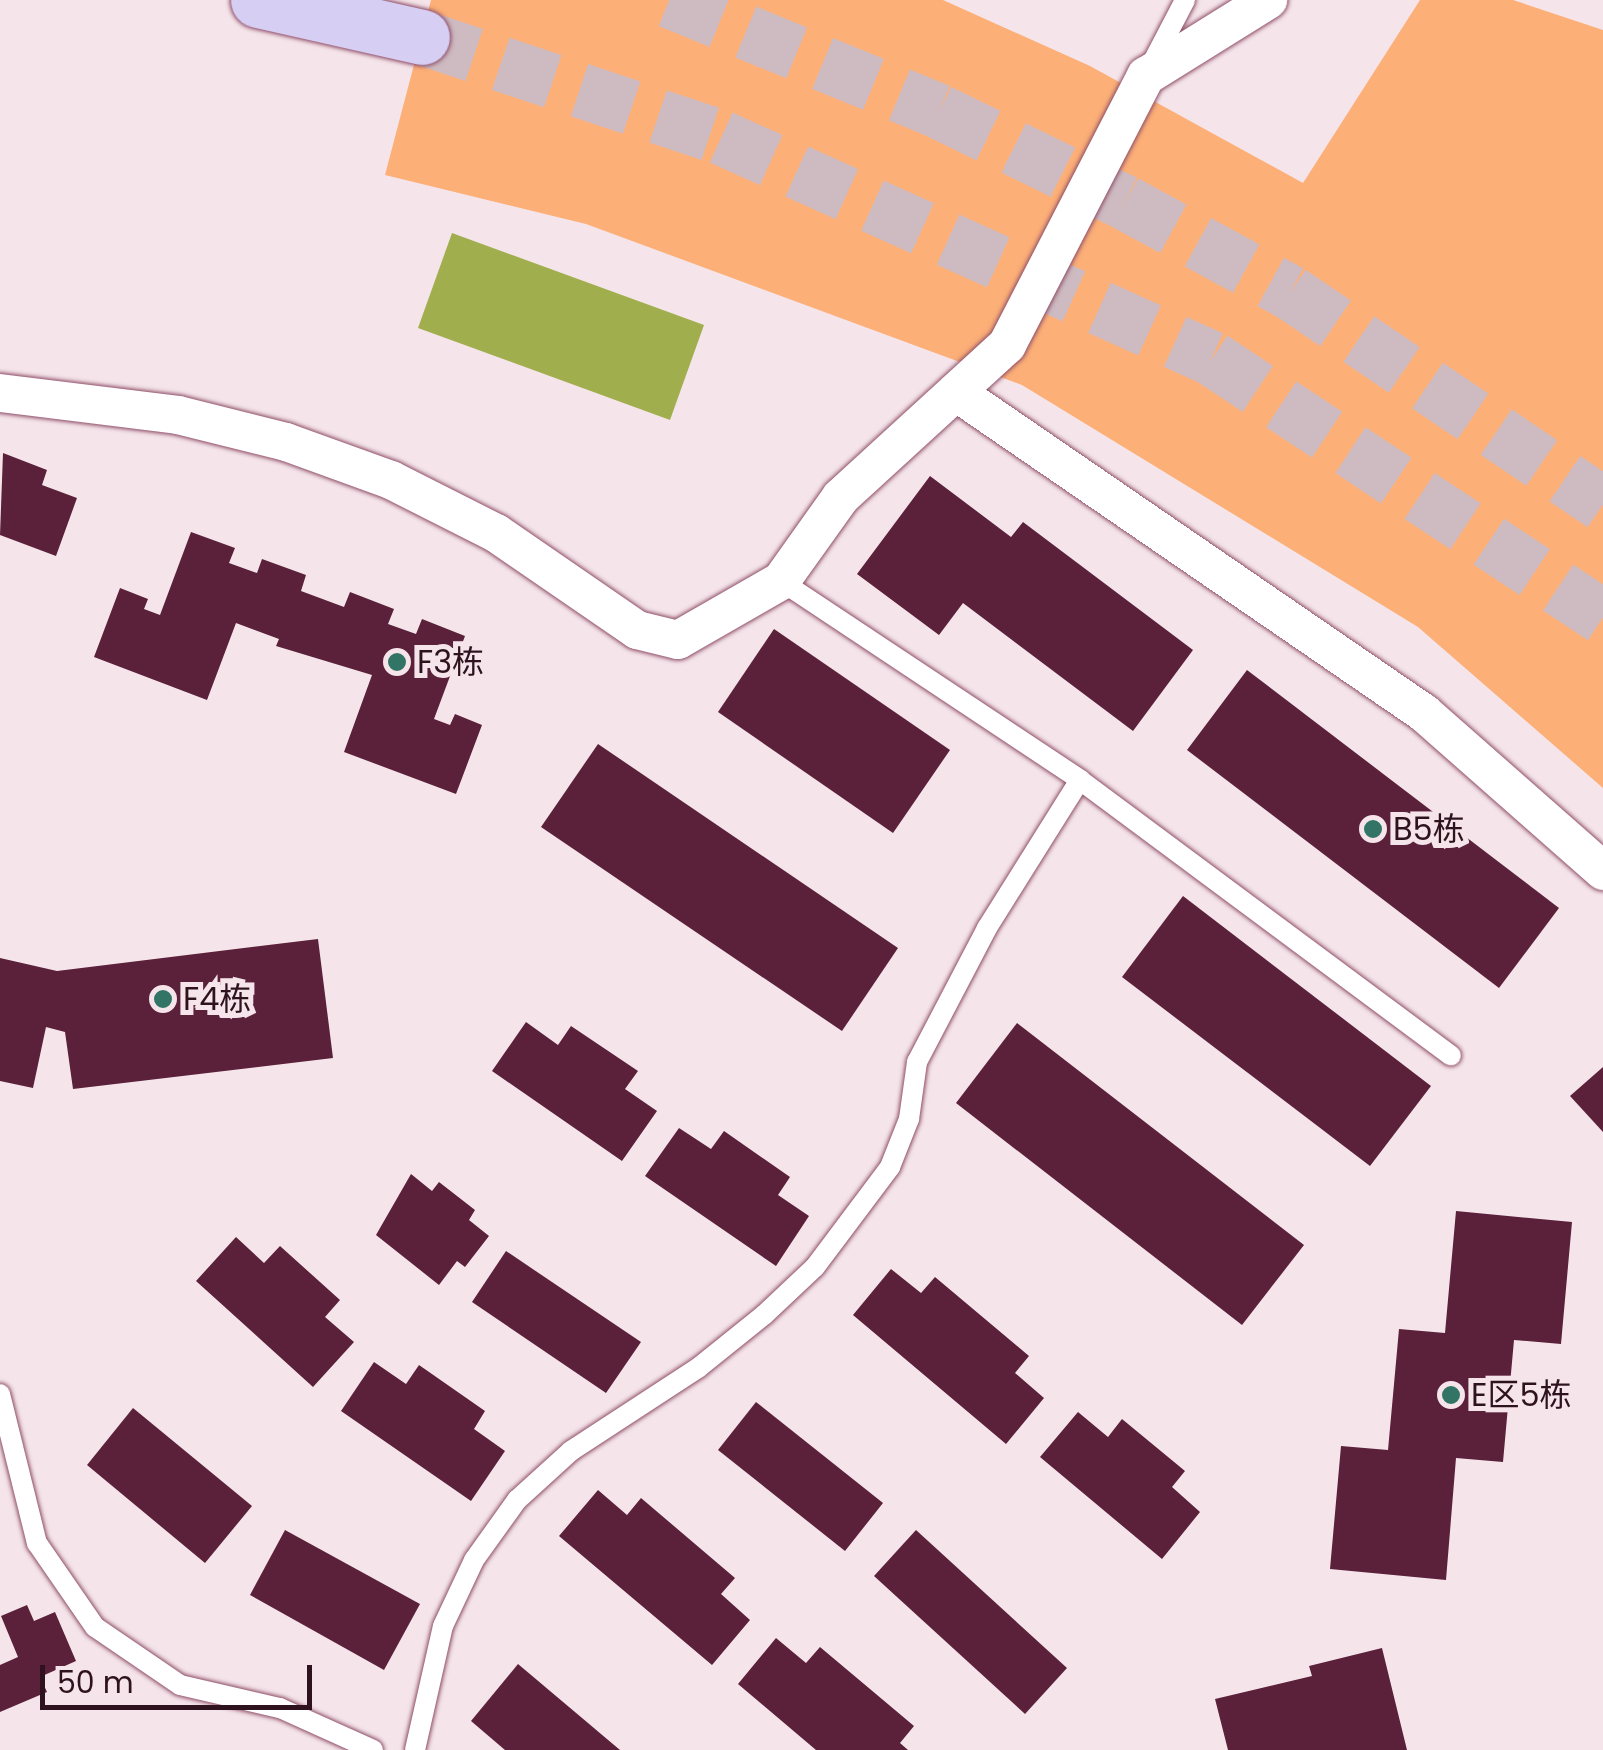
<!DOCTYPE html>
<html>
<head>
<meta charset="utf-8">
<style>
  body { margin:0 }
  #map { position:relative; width:1603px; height:1750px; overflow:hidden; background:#f5e5ea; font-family:Poppins,"Noto Sans SC",sans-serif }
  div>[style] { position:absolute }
  .green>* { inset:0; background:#fcaf77 }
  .water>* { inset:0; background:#a0ae4d }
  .building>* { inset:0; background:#5b203a }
  .highway-tunnel>* { height:55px; margin-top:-27.5px; transform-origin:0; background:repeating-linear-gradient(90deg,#cdbbc1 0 55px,transparent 0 83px) }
  .roads { filter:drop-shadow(0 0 2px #8f4e68) drop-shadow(0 0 2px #8f4e68) }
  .lane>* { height:20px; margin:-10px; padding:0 10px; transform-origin:10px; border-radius:10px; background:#fff }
  .street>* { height:38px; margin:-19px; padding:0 19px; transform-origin:19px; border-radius:19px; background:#fff }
  .highway>* { height:55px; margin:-27.5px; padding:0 27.5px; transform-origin:27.5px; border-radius:27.5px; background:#d6cef3 }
  .dots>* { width:28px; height:28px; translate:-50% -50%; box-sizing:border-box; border:5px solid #f5e5ea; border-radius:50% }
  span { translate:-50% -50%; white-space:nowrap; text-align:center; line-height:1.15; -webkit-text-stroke:10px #f5e5ea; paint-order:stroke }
  .poi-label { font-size:32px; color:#2e131e }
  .left { translate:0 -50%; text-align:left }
  .scale { position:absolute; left:40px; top:1665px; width:272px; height:45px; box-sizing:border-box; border:5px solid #2e131e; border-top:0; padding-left:12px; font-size:30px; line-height:35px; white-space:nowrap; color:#2e131e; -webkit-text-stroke:8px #f5e5ea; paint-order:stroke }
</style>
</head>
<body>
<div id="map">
  <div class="green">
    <i style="clip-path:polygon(431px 0,943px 0,1090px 66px,1303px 183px,1420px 0,1513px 0,1603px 30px,1603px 788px,1418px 627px,1022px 385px,586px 224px,385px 175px)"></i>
  </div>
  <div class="water">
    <i style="clip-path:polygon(452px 233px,704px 325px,670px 420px,418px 328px)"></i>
  </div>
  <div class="building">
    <i style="clip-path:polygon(3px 453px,47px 470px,42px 485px,77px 498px,56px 556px,0 535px)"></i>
    <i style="clip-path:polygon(930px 476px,1011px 537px,1023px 522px,1193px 650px,1133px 731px,963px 603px,939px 635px,857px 574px)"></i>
    <i style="clip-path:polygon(191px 532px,235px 548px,229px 563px,257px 573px,262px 559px,306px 575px,301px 591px,344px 607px,350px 592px,394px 609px,388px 624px,416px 634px,422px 619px,465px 636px,434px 719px,450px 725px,455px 714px,482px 725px,456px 794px,344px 752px,372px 675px,276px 646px,279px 639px,236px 623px,207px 700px,94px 657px,120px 588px,148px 599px,144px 609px,160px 615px)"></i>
    <i style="clip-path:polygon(774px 629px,950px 750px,893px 833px,718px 712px)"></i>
    <i style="clip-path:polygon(1247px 670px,1559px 908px,1499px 988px,1187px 750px)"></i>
    <i style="clip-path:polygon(598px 744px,898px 948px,842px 1031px,541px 827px)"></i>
    <i style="clip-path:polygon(1183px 896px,1431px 1086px,1370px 1166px,1122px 977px)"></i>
    <i style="clip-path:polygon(318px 939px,333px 1058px,73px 1089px,65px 1032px,46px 1027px,33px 1088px,0 1081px,0 958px,57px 971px)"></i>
    <i style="clip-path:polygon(526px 1022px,558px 1045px,571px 1026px,638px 1071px,625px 1089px,657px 1111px,622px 1161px,492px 1071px)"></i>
    <i style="clip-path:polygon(1017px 1023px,1304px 1245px,1242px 1325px,956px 1103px)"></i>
    <i style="clip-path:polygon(1603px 1067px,1603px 1132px,1570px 1096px)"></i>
    <i style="clip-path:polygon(679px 1128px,711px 1149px,724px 1131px,790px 1177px,778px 1195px,809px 1216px,776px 1266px,645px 1176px)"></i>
    <i style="clip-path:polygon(411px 1174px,432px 1191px,439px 1182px,475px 1210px,469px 1220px,489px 1236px,465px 1267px,457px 1261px,439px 1285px,376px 1235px)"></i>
    <i style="clip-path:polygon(1456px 1211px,1572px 1222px,1561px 1344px,1514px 1340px,1503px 1462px,1456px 1458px,1446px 1580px,1330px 1569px,1341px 1446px,1388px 1450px,1399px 1329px,1445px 1333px)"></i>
    <i style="clip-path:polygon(236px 1237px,264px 1263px,280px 1246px,340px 1300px,325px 1317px,354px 1342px,313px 1387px,196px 1281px)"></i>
    <i style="clip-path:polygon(506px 1251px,641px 1342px,606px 1393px,472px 1302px)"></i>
    <i style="clip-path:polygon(891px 1269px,921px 1293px,935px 1277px,1029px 1356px,1015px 1373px,1044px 1398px,1006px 1444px,853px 1315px)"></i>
    <i style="clip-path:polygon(374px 1362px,406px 1384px,419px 1365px,485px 1411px,474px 1429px,505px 1451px,471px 1501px,341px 1411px)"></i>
    <i style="clip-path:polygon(756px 1402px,883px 1503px,845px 1551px,718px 1450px)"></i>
    <i style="clip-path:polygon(133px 1408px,252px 1506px,205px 1563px,87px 1465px)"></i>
    <i style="clip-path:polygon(1078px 1412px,1108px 1437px,1122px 1419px,1185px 1471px,1172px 1487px,1200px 1512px,1162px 1559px,1040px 1457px)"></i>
    <i style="clip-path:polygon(598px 1490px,627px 1515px,641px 1498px,735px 1578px,721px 1594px,750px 1620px,712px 1665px,559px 1536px)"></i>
    <i style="clip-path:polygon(285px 1530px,420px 1604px,384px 1670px,250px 1595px)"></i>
    <i style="clip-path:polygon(916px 1530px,1067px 1668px,1025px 1714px,874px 1576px)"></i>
    <i style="clip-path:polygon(27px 1605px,34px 1621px,55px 1612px,76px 1661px,40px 1677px,47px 1692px,0 1712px,0 1665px,18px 1657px,1px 1616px)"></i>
    <i style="clip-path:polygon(776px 1638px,806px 1663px,820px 1647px,914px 1726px,900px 1743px,908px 1750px,816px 1750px,738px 1684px)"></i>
    <i style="clip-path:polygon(1382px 1648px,1407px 1750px,1228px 1750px,1215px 1699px,1312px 1676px,1309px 1666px)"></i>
    <i style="clip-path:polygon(518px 1664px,620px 1750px,505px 1750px,471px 1721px)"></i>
  </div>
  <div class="highway-tunnel">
    <i style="left:669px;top:0;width:292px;rotate:22.3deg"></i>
    <i style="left:939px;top:111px;width:207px;rotate:26.1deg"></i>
    <i style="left:1125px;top:202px;width:188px;rotate:28.6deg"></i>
    <i style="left:1290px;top:292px;width:378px;rotate:34.1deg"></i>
    <i style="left:422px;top:37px;width:315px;rotate:18.5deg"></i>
    <i style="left:721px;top:137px;width:538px;rotate:24.23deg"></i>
    <i style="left:1212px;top:358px;width:469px;rotate:33.5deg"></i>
  </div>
  <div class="roads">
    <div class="lane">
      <i style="left:1149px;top:69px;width:78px;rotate:-62.4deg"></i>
      <i style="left:781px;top:581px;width:359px;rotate:33.6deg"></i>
      <i style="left:1080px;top:780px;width:462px;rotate:36.6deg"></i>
      <i style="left:0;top:1394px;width:154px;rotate:76.1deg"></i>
      <i style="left:37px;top:1543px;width:102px;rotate:55.4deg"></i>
      <i style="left:95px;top:1627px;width:103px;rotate:34.3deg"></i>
      <i style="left:180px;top:1685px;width:103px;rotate:13deg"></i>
      <i style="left:280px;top:1708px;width:102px;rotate:24.3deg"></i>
      <i style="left:415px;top:1750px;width:127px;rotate:-77.3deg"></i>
      <i style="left:443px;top:1626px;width:73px;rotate:-64.8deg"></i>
      <i style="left:474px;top:1560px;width:74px;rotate:-54.4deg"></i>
      <i style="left:517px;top:1500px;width:73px;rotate:-42.2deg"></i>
      <i style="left:571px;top:1451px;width:152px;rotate:-33.2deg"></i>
      <i style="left:698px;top:1368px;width:85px;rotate:-38.8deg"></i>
      <i style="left:764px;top:1315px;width:70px;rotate:-43.3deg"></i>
      <i style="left:815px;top:1267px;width:125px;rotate:-53.1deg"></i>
      <i style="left:890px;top:1167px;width:52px;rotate:-68.4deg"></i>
      <i style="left:909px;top:1119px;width:58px;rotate:-82deg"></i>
      <i style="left:917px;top:1062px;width:151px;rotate:-62.4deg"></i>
      <i style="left:987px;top:928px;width:175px;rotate:-57.9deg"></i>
    </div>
    <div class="street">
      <i style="left:956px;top:392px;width:568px;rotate:34.45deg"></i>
      <i style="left:1424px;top:713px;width:239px;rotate:41.4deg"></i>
      <i style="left:0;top:393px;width:179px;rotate:7deg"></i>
      <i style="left:178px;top:415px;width:111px;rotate:14deg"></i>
      <i style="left:286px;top:442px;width:112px;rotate:19.9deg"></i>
      <i style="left:391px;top:480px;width:118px;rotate:26.8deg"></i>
      <i style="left:496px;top:533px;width:171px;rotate:34.5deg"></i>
      <i style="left:637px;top:630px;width:42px;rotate:13.7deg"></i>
      <i style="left:678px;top:640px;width:119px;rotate:-29.8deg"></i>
      <i style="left:781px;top:581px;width:103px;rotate:-54.5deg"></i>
      <i style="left:841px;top:497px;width:225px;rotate:-42.5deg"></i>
      <i style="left:1007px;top:345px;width:303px;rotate:-62.7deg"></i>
      <i style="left:1146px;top:76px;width:144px;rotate:-31.9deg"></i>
    </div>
    <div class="highway">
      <i style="left:258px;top:0;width:168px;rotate:12.7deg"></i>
    </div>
  </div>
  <div class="dots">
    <i style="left:397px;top:662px;background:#327465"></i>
    <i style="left:1373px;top:829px;background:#327465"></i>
    <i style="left:163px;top:999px;background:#327465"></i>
    <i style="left:1451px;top:1395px;background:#327465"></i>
  </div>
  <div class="poi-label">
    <span class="left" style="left:417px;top:662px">F3栋</span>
    <span class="left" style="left:1393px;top:829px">B5栋</span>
    <span class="left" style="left:183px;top:999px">F4栋</span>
    <span class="left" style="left:1471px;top:1395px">E区5栋</span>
  </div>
  <div class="scale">50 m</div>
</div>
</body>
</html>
